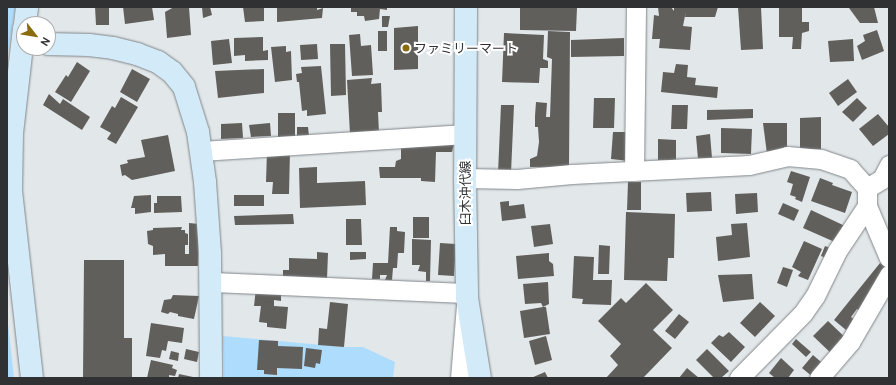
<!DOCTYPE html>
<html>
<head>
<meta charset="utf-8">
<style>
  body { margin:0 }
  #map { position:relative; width:896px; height:385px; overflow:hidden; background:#e2e7ea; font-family:Cabin,"Noto Sans JP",sans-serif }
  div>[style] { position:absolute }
  .green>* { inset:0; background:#aedcfc }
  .building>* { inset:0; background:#615f5b }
  .roads { filter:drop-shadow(0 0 1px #818689) drop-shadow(0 0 1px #818689) }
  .street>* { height:19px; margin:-9.5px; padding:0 9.5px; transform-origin:9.5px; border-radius:9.5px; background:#fff }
  .secondary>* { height:22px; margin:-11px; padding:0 11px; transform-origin:11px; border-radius:11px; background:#d3eaf8 }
  .dots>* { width:11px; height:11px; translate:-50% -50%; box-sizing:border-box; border:2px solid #fff; border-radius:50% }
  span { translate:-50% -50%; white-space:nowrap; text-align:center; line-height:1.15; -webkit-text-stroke:4px #fff; paint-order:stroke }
  .poi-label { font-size:13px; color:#303133 }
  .left { translate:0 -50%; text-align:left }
  .street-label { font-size:13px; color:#303133 }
  .frame { position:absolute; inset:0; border:8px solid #303133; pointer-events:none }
  .north { position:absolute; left:16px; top:16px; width:40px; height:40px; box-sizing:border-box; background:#fff; border:1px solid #acadad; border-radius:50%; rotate:121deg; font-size:11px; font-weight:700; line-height:16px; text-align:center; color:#303133 }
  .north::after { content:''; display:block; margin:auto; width:14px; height:18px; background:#8b6c0c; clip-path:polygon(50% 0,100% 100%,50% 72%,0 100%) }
</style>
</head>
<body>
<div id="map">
  <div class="green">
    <i style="clip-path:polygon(7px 7px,15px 7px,7px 59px)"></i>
    <i style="clip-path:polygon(7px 314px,11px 351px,14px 378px,7px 378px)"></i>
    <i style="clip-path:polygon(223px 336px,344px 347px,363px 347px,395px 362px,393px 378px,224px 378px)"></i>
  </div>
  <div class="building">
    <i style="clip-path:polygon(95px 7px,109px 7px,109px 25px,96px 25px)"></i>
    <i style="clip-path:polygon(123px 7px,152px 7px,154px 20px,125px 24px)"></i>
    <i style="clip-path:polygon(174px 7px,189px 7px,191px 35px,167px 38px,165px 12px)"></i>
    <i style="clip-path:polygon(202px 7px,210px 7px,212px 15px,203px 18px)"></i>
    <i style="clip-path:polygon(243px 7px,264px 7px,264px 21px,245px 22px)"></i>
    <i style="clip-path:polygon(277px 7px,317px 7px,317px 10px,323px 8px,322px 18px,277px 22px)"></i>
    <i style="clip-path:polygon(351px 7px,387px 7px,387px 10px,380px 9px,379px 19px,365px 21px,364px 16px,357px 16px,357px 12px,351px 12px)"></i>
    <i style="clip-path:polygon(658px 7px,671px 7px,674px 11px,674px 7px,718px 7px,715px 17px,685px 17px,686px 11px,683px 26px,692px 27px,690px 50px,659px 48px,660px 39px,652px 39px,654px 15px,659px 16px)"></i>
    <i style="clip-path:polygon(738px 7px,761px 7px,763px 49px,741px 50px)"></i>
    <i style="clip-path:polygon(779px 7px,802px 7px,802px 22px,809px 22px,809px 31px,802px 33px,801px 49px,792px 49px,793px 37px,779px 37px)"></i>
    <i style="clip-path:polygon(855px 7px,874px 7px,878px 23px,860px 23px,849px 8px)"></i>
    <i style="clip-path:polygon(520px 8px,577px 8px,576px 31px,520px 30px)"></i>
    <i style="clip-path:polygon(382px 16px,390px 16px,388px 27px,382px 27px)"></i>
    <i style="clip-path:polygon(418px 26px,418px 69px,394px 70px,394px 28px)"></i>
    <i style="clip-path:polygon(877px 30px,884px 51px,862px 60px,857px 46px,865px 41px,863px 35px)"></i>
    <i style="clip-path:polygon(378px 31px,387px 31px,387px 51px,378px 51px)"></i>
    <i style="clip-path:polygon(548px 31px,570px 32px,569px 167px,530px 167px,530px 159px,537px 156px,539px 142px,538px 127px,535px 127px,535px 116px,536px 102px,547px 103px,546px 117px,550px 117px,552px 59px,547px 57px)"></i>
    <i style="clip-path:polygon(504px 33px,544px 35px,543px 59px,548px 61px,548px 68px,540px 68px,539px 83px,502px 82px)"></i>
    <i style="clip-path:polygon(360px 34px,361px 46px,371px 45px,373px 75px,352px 76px,349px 35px)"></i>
    <i style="clip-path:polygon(263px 37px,263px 51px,268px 50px,268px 60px,245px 61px,245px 55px,234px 56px,234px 38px)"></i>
    <i style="clip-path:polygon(624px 38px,624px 56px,571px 57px,571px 40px)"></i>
    <i style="clip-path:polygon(229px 39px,232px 63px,213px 65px,211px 41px)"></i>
    <i style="clip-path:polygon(853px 39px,854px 61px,830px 62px,828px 41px)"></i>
    <i style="clip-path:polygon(317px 44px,318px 59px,301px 60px,300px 45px)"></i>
    <i style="clip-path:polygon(330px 44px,345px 44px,346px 95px,331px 96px)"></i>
    <i style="clip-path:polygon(286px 46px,286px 52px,291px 51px,292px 80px,275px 82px,271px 47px)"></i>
    <i style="clip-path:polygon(77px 62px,90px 71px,71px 102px,55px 92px,66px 75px,68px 77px)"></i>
    <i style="clip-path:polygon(676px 64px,688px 65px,687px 77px,696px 78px,695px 85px,718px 87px,717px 98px,661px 92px,663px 72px,674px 73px)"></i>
    <i style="clip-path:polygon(321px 66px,326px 114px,307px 116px,307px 110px,302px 111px,299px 82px,297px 82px,296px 74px,302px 73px,301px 67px)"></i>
    <i style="clip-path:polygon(132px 69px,150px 79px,137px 102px,120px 92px)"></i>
    <i style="clip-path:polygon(264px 69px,264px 93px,218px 98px,215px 71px)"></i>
    <i style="clip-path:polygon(372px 78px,371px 84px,381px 83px,382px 112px,378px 112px,379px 133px,350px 134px,347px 80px)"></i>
    <i style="clip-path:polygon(848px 79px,857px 92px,838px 106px,829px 93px)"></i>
    <i style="clip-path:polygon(49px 94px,60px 104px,63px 99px,90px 117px,82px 130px,43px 105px)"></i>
    <i style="clip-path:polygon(121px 97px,138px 107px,116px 144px,107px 139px,111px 133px,100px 127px,112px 106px,115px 108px)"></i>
    <i style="clip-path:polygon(594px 98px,615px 98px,614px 128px,593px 128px)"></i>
    <i style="clip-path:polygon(857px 98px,867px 108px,853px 122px,842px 112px)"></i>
    <i style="clip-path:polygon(501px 105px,514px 105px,511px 173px,498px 173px)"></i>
    <i style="clip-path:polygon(672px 105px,688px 105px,687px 129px,671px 129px)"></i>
    <i style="clip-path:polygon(753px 109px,753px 118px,707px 120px,707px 110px)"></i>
    <i style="clip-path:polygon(278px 113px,295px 113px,295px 136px,278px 137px)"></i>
    <i style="clip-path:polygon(878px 114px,889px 127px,889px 134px,873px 146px,859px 129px)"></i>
    <i style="clip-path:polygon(821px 117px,821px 149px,800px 150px,800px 118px)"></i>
    <i style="clip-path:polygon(242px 123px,243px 138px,221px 139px,221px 124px)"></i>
    <i style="clip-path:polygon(270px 123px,271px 136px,251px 137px,249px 125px)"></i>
    <i style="clip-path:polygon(763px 123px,787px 123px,787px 156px,767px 154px)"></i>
    <i style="clip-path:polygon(297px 127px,308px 127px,309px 136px,297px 137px)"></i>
    <i style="clip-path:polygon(721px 128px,752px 129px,751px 154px,721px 153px)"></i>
    <i style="clip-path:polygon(613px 132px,631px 132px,629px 161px,611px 159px)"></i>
    <i style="clip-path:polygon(710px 134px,712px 158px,698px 159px,696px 136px)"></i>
    <i style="clip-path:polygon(168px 135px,175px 171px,132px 180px,125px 175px,122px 176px,120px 165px,128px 163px,127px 160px,145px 157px,141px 140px)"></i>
    <i style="clip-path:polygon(658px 139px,676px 140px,676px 160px,658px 160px)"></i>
    <i style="clip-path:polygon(401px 142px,454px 144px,452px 152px,436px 152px,435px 182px,421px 181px,421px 178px,380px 178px,379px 167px,395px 167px,396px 161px,401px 159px)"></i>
    <i style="clip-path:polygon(267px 151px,290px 151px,289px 194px,272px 194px,273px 182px,266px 182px)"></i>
    <i style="clip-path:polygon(317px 167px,317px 183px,365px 181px,366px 205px,300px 208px,299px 168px)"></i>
    <i style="clip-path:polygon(791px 171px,810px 177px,802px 202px,795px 199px,796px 197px,790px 195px,793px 184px,787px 182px)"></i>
    <i style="clip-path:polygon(820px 178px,833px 183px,832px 185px,852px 192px,845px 213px,811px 201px)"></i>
    <i style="clip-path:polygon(628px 182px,641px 182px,641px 210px,627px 210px)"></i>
    <i style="clip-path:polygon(711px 192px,712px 211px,687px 212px,686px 193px)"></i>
    <i style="clip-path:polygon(757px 193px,758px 212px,736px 214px,735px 194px)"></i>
    <i style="clip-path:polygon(151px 195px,151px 212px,135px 214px,135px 208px,131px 208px,134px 196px)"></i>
    <i style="clip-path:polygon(234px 195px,264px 195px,264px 206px,234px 206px)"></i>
    <i style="clip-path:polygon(157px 196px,181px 196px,182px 212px,154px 213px,154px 203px,157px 203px)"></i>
    <i style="clip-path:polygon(509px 201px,509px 206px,524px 204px,526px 218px,502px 221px,500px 202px)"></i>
    <i style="clip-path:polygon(783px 203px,799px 210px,794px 221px,778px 214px)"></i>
    <i style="clip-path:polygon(811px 210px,845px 226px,837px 243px,803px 228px)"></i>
    <i style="clip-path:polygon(626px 212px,675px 214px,674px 258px,668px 258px,667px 281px,624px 280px)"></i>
    <i style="clip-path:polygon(293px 214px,294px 224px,235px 225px,234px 216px)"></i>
    <i style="clip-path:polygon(413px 217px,429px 217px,429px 238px,413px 238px)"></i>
    <i style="clip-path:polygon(346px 219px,361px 219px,362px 245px,346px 245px)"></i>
    <i style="clip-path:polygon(189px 223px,199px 224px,198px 266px,165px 266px,165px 254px,153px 255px,153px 246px,148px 244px,147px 231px,153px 230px,153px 228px,182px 227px,181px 230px,185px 230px,185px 233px,188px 234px,188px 245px,185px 245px,185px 254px,189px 254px)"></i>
    <i style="clip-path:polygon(747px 223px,750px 257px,718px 261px,716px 237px,732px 235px,731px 224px)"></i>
    <i style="clip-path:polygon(550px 224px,553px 244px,534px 247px,531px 226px)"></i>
    <i style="clip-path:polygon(390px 227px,397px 227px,397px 231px,405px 232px,404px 253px,398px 253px,397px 268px,393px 268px,392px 280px,385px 280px,387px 275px,380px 275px,380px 279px,372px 279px,373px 263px,388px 263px)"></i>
    <i style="clip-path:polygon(412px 239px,431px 240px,430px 281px,426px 281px,426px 272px,418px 271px,420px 265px,412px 265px)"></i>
    <i style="clip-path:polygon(804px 241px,822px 249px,808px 280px,798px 276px,801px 272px,792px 267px)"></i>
    <i style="clip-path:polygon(440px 243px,456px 244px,454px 276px,438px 275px)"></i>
    <i style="clip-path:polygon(599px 245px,610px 246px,609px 274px,598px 274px)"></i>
    <i style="clip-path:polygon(825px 246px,837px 251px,833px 261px,821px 256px)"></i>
    <i style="clip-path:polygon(317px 252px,328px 253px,327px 280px,283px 279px,283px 270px,289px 270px,289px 258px,317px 259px)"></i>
    <i style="clip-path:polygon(350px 252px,366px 252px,366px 259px,350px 260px)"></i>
    <i style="clip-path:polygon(549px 253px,549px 261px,553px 264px,554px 276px,518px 279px,516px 256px)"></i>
    <i style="clip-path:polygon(574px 256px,594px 257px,593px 280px,612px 280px,611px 305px,582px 304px,583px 299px,572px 298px)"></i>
    <i style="clip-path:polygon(84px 260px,124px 260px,124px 338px,132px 338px,132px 378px,83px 378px)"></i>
    <i style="clip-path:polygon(880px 263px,889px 270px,862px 313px,857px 309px,851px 317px,855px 320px,846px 330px,834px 320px)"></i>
    <i style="clip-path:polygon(783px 267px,793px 270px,787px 287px,777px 283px)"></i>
    <i style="clip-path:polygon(752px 274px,754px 299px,723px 302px,718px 275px)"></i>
    <i style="clip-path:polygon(548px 282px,549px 304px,543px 307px,541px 303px,525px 304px,523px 284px)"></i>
    <i style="clip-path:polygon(646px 283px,673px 310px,653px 330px,672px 348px,643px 378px,606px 378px,618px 365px,610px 356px,621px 344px,598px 321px,621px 298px,626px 303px)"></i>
    <i style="clip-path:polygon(256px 288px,281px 290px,281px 301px,274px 300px,274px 306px,288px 307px,286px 329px,267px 327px,267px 323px,259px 322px,261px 306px,254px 306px)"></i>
    <i style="clip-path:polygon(173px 295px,199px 296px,194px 319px,178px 316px,178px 314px,170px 312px,168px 314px,161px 312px,164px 300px,171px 299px)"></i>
    <i style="clip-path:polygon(330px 302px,348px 304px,344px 347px,318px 345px,319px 328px,327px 329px)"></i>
    <i style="clip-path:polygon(760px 302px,775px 316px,755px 337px,740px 323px)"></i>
    <i style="clip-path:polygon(543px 307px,546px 307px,550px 334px,524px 338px,520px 311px)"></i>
    <i style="clip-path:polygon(679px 314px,689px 322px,675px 339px,665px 331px)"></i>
    <i style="clip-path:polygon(828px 321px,850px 342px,835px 357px,813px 336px)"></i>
    <i style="clip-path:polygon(151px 323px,184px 328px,182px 343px,168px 341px,166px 351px,162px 350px,160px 358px,146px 356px)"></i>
    <i style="clip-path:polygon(729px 332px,745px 347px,731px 362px,711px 343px,719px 335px,723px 337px)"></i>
    <i style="clip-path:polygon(546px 336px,552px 360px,535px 365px,529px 341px)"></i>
    <i style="clip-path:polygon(796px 339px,811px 352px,806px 357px,792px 344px)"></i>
    <i style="clip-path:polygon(259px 340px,278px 341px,278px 346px,303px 347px,302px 369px,277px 368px,277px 375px,264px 374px,264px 370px,257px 370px)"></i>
    <i style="clip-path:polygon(306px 348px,322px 350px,320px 364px,316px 363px,315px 368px,304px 366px)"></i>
    <i style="clip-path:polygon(186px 349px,199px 352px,197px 362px,184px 359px)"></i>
    <i style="clip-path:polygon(707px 349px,729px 371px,721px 378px,714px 378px,696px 360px)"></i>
    <i style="clip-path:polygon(171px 351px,179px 353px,178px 361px,169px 359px)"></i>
    <i style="clip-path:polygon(813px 355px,828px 368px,814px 378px,802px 368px)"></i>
    <i style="clip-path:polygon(781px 358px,794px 370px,788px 378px,775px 378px,769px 373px)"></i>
    <i style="clip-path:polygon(151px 360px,173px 365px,172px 368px,177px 370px,175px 376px,169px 375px,169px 378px,147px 378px)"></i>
    <i style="clip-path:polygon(687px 368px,699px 378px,679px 378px)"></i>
    <i style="clip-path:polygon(545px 372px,548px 378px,531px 378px)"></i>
    <i style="clip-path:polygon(179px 374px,193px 377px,193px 378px,178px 378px)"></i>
  </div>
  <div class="roads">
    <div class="street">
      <i style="left:201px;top:151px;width:265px;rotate:-3.7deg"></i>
      <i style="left:634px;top:171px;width:164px;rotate:-89.3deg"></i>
      <i style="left:465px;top:178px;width:52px;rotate:1.1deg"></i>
      <i style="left:517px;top:179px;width:55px;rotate:-5.2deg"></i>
      <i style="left:572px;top:174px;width:177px;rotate:-2.9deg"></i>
      <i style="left:749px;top:165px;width:39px;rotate:-13deg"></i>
      <i style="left:787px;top:156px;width:34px;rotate:5deg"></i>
      <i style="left:821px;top:159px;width:31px;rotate:19deg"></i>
      <i style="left:850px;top:169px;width:25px;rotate:48deg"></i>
      <i style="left:867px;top:188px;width:18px;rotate:90deg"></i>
      <i style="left:867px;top:206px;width:56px;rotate:67.1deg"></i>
      <i style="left:867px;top:188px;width:17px;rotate:-31deg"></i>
      <i style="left:882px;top:179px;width:16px;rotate:-63deg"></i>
      <i style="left:211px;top:282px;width:256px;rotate:2.5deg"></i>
      <i style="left:467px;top:293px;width:85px;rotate:94.7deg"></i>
      <i style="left:739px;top:378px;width:91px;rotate:-45.4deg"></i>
      <i style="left:803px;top:313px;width:21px;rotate:-55deg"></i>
      <i style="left:815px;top:296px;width:50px;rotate:-63.9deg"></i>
      <i style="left:837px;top:251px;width:54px;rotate:-56.3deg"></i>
      <i style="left:819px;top:378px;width:48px;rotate:-49.3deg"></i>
      <i style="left:850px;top:342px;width:78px;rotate:-59.8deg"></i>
    </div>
    <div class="secondary">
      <i style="left:466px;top:7px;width:171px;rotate:90.3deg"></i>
      <i style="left:465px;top:178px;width:120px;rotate:89deg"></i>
      <i style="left:467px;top:298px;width:81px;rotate:80.8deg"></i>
      <i style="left:25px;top:24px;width:17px;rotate:-83deg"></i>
      <i style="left:24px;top:28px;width:107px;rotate:96.5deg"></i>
      <i style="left:12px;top:134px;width:57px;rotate:91deg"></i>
      <i style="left:11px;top:191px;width:188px;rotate:83.6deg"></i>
      <i style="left:48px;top:44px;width:41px;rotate:1.4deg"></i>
      <i style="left:89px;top:45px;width:24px;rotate:7deg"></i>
      <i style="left:113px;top:48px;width:25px;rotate:14deg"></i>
      <i style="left:137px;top:54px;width:22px;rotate:21deg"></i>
      <i style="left:158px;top:62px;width:17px;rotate:36deg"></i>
      <i style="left:172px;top:72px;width:19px;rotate:51deg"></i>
      <i style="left:184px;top:87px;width:47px;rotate:72.7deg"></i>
      <i style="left:198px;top:132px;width:50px;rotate:82deg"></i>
      <i style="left:205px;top:182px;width:71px;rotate:86deg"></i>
      <i style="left:210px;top:253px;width:125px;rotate:89.5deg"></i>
    </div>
  </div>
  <div class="dots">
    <i style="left:406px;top:48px;background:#8b6c0c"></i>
  </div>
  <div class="poi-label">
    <span class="left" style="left:414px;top:48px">ファミリーマート</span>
  </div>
  <div class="street-label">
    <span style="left:465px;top:193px;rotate:-90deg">臼木沖代線</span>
  </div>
  <div class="frame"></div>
  <div class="north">N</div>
</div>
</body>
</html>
